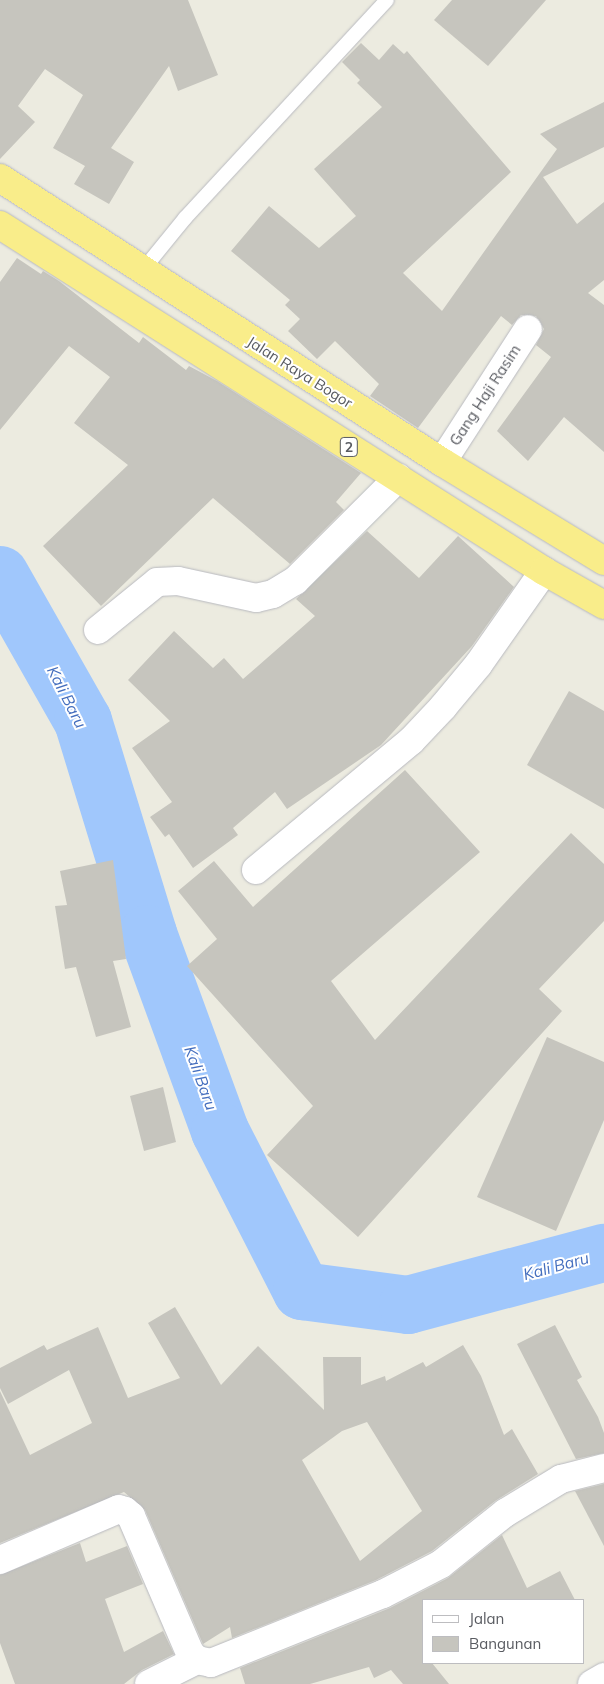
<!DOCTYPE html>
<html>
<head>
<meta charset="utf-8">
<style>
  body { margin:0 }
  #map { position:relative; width:604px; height:1684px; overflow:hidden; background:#ecebe0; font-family:Mulish,sans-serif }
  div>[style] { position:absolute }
  .river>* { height:58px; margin:-29px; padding:0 29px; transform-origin:29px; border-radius:29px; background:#a0c7fc }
  .building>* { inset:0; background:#c6c5be }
  .roads { filter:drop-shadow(0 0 1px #b8b9bf) drop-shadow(0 0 1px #b8b9bf) }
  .lane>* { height:14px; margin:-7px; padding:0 7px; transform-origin:7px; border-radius:7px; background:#fff }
  .street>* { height:28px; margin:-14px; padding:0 14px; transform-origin:14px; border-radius:14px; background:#fff }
  .highway>* { height:28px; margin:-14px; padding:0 14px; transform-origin:14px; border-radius:14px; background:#f9ed8a }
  span { translate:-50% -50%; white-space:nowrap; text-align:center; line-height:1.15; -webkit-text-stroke:4px #fff; paint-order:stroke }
  .shield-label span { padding:1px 4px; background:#fff; border:1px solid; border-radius:4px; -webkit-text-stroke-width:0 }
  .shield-label { font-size:14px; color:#595b61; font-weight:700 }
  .street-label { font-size:15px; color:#595b61 }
  .water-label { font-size:16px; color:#446ebe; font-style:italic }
  .legend { position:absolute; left:422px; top:1599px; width:162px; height:65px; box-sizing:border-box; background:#fff; border:1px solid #bdbdc0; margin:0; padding:6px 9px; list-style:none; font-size:15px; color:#595b61 }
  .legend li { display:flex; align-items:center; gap:10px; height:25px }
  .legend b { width:25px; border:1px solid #bdbdc0 }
</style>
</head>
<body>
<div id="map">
  <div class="river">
    <i style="left:0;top:575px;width:168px;rotate:60.4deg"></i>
    <i style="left:83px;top:721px;width:223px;rotate:73deg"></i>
    <i style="left:148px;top:934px;width:210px;rotate:69.9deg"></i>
    <i style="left:220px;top:1131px;width:180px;rotate:62.9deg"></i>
    <i style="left:302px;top:1291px;width:107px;rotate:7.5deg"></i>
    <i style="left:408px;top:1305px;width:203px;rotate:-14.9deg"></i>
  </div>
  <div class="building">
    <i style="clip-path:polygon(0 0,188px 0,218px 75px,178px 91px,169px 66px,111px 148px,134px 162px,109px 204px,74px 184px,85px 166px,53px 148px,83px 95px,45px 69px,18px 106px,35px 122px,0 159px)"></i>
    <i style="clip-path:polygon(452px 0,546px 0,488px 66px,434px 20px)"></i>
    <i style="clip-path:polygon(361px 43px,379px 60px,393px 44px,404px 54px,407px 51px,511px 172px,403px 273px,442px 311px,557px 149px,540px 134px,604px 102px,604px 147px,543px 177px,577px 224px,604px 202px,604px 280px,588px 293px,604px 305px,604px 452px,564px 417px,528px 461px,497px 431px,551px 357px,536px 345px,544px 329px,536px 316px,521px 315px,512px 325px,501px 316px,418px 428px,370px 396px,379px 384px,335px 341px,317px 359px,288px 331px,300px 319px,285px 305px,290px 300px,231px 251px,269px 206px,319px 248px,356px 216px,314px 169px,382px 107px,357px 83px,360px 80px,342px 62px)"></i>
    <i style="clip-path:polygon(17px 258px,41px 274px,43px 271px,59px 281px,139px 343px,143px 337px,186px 370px,189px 366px,217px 381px,361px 473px,336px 502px,344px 510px,290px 564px,213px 498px,101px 606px,43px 546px,128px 465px,74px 423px,110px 377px,69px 346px,0 430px,0 282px)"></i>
    <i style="clip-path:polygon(367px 531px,419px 578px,458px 536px,514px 587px,472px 646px,381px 745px,287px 809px,275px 792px,233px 828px,238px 835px,193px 868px,169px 834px,165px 837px,150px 817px,172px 802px,132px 748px,170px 721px,128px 680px,174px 631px,213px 668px,224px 658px,243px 679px,315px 616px,296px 599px)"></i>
    <i style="clip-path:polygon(569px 691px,604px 711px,604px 809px,527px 765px)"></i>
    <i style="clip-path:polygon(405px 770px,480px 852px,331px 981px,375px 1040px,571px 833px,604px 864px,604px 921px,539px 989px,562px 1011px,358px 1237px,267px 1155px,313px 1106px,187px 966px,217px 939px,178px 891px,214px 861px,253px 907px)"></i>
    <i style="clip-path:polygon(113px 860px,126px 959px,113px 961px,131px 1027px,96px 1037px,76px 967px,65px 969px,55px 906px,67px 905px,60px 871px)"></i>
    <i style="clip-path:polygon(547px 1037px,604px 1062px,604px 1120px,556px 1231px,477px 1197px)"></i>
    <i style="clip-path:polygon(163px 1087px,176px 1142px,144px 1151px,130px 1096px)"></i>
    <i style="clip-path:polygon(evenodd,175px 1307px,221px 1385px,258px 1346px,324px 1410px,323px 1357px,361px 1357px,361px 1385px,385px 1376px,386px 1381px,423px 1362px,426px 1367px,463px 1345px,481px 1376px,504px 1435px,512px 1429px,538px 1474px,495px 1501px,432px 1551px,376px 1580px,232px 1638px,230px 1627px,203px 1644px,145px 1510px,124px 1492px,0 1543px,0 1391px,30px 1455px,92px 1423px,69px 1370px,8px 1404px,0 1388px,0 1368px,44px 1345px,47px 1350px,98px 1327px,128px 1398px,180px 1378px,148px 1323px,175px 1307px,367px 1422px,422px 1511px,360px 1561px,302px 1460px,342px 1431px,367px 1422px)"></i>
    <i style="clip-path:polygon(555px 1325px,582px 1377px,577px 1380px,598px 1417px,604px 1433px,604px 1453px,576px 1459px,517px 1344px)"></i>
    <i style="clip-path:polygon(604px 1484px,604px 1546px,575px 1491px)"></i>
    <i style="clip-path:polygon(502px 1535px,527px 1588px,560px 1571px,575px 1600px,423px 1600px,423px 1663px,432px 1663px,449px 1684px,403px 1684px,391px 1670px,374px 1678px,369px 1667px,310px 1684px,245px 1684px,240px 1668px,390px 1608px,448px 1578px)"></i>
    <i style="clip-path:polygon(80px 1543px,86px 1562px,127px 1546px,143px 1584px,105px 1599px,124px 1652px,163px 1631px,174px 1654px,142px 1670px,124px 1684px,15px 1684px,0 1643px,0 1575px)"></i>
  </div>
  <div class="roads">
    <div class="lane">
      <i style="left:142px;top:271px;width:68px;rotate:-50.9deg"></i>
      <i style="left:185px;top:218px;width:297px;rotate:-47.2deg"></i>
    </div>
    <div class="street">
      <i style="left:442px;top:462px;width:158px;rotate:-57.1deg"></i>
      <i style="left:98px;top:630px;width:76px;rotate:-39.1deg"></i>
      <i style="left:157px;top:582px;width:21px;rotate:-3deg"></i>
      <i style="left:178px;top:581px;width:80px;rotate:12.3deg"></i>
      <i style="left:256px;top:598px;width:17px;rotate:-13deg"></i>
      <i style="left:273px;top:594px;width:26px;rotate:-31deg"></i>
      <i style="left:295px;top:581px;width:146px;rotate:-45deg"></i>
      <i style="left:256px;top:870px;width:202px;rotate:-39.8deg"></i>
      <i style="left:411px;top:741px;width:47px;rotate:-46.7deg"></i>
      <i style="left:443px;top:707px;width:55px;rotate:-50.2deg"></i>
      <i style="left:478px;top:665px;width:115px;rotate:-54.9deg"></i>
      <i style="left:0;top:1560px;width:129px;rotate:-23.2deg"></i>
      <i style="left:119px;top:1509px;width:6px;rotate:18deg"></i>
      <i style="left:125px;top:1511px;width:8px;rotate:40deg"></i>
      <i style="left:131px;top:1516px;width:149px;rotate:66.7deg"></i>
      <i style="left:190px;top:1653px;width:10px;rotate:45deg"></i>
      <i style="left:197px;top:1660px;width:14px;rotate:12deg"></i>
      <i style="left:211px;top:1663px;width:185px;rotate:-21.9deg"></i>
      <i style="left:383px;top:1594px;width:65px;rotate:-27.3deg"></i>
      <i style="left:441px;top:1564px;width:82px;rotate:-38.6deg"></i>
      <i style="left:505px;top:1513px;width:66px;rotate:-31.3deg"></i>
      <i style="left:561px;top:1479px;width:44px;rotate:-14.3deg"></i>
      <i style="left:149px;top:1684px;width:54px;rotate:-26.6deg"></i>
      <i style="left:592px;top:1684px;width:14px;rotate:-30deg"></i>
    </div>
    <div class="highway">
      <i style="left:0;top:178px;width:525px;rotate:32.72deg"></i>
      <i style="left:442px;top:462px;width:190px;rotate:31.4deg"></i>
      <i style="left:0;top:225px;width:645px;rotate:32.46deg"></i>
      <i style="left:544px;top:571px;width:69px;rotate:29.5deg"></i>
    </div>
  </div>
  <div class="shield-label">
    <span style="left:349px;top:447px">2</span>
  </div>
  <div class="street-label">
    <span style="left:300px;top:372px;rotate:32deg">Jalan Raya Bogor</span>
    <span style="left:485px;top:395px;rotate:-57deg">Gang Haji Rasim</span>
  </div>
  <div class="water-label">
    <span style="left:67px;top:697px;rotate:63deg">Kali Baru</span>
    <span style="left:201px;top:1078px;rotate:70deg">Kali Baru</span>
    <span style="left:556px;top:1266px;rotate:-15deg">Kali Baru</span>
  </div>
  <ul class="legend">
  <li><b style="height:6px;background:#fff"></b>Jalan</li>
  <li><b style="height:14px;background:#c6c5be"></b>Bangunan</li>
  </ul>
</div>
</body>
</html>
